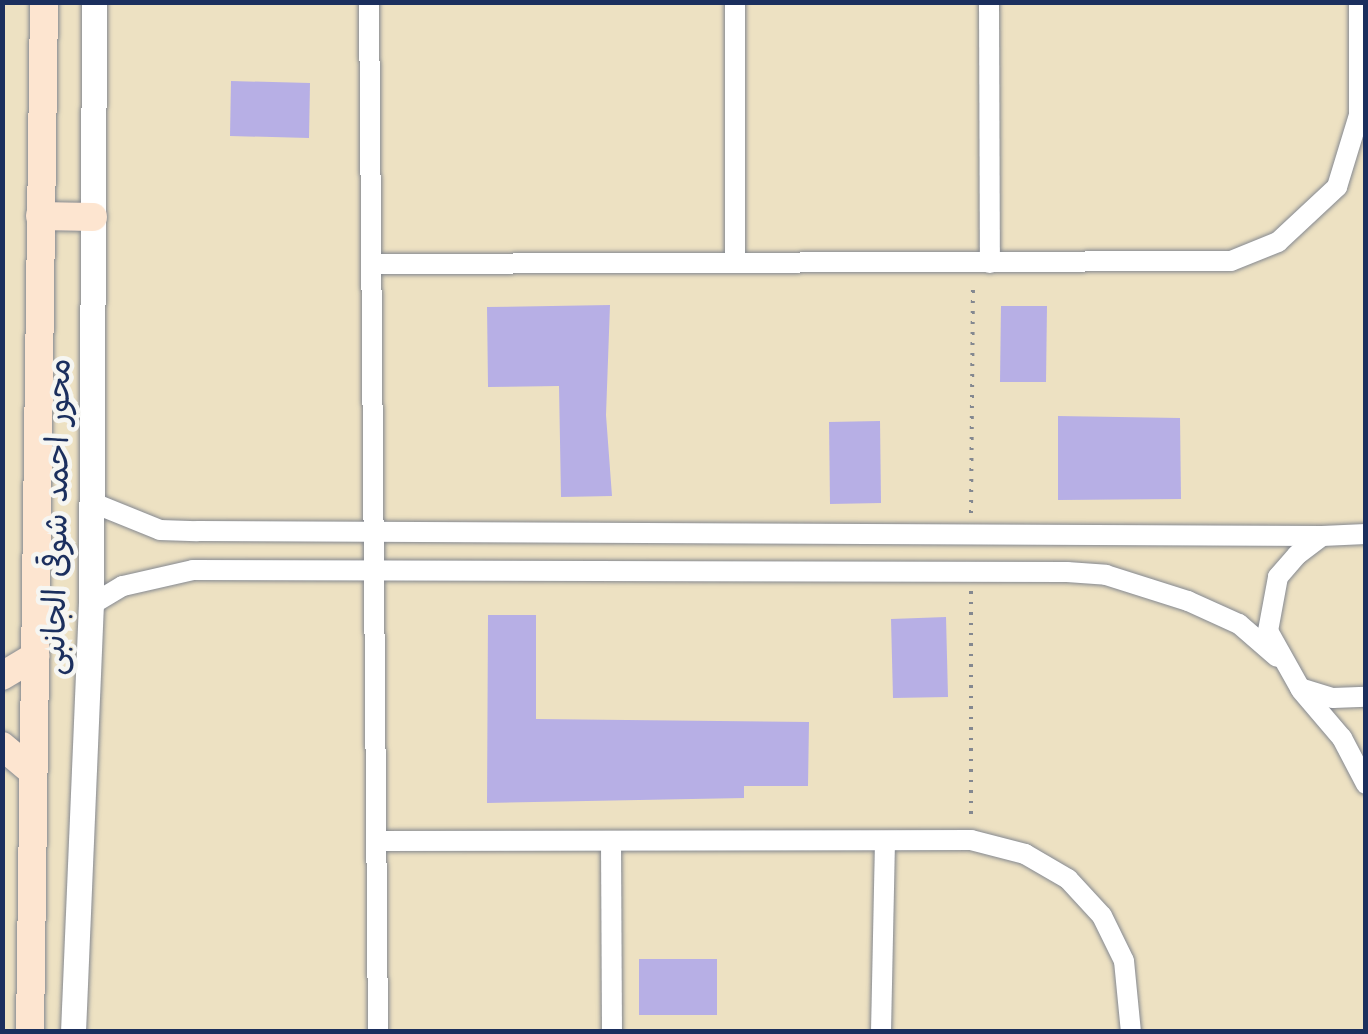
<!DOCTYPE html>
<html>
<head>
<meta charset="utf-8">
<style>
  body { margin:0 }
  #map { position:relative; width:1368px; height:1034px; overflow:hidden; background:#ede1c2; font-family:"Comic Neue","Playpen Sans Arabic",sans-serif }
  div>[style] { position:absolute }
  .building>* { inset:0; background:#b7afe5 }
  .path>* { height:4px; margin-top:-2px; transform-origin:0; background:repeating-linear-gradient(90deg,#848890 0 2.5px,transparent 0 10.5px) }
  .roads { filter:drop-shadow(0 0 2px #848890) drop-shadow(0 0 2px #848890) }
  .minor>* { height:20px; margin:-10px; padding:0 10px; transform-origin:10px; border-radius:10px; background:#fff }
  .tertiary>* { height:25px; margin:-12.5px; padding:0 12.5px; transform-origin:12.5px; border-radius:12.5px; background:#fff }
  .secondary>* { height:28px; margin:-14px; padding:0 14px; transform-origin:14px; border-radius:14px; background:#fde5d0 }
  span { translate:-50% -50%; white-space:nowrap; text-align:center; line-height:1.15; -webkit-text-stroke:9px #f6f6f2; paint-order:stroke }
  .street-label { font-size:32px; color:#1b2f5e }
  .frame { position:absolute; inset:0; border:5px solid #1b2f5e; pointer-events:none }
</style>
</head>
<body>
<div id="map">
  <div class="building">
    <i style="clip-path:polygon(231px 81px,310px 83px,309px 138px,230px 136px)"></i>
    <i style="clip-path:polygon(610px 305px,606px 415px,612px 496px,561px 497px,559px 386px,488px 387px,487px 307px)"></i>
    <i style="clip-path:polygon(1001px 306px,1047px 306px,1046px 382px,1000px 382px)"></i>
    <i style="clip-path:polygon(1058px 416px,1180px 418px,1181px 499px,1058px 500px)"></i>
    <i style="clip-path:polygon(880px 421px,881px 503px,830px 504px,829px 422px)"></i>
    <i style="clip-path:polygon(488px 615px,536px 615px,536px 719px,809px 722px,808px 786px,744px 786px,744px 798px,487px 803px)"></i>
    <i style="clip-path:polygon(946px 617px,948px 697px,893px 698px,891px 619px)"></i>
    <i style="clip-path:polygon(639px 959px,717px 959px,717px 1015px,639px 1015px)"></i>
  </div>
  <div class="path">
    <i style="left:971px;top:513px;width:231px;rotate:-89.5deg"></i>
    <i style="left:971px;top:591px;width:230px;rotate:90deg"></i>
  </div>
  <div class="roads">
    <div class="minor">
      <i style="left:369px;top:2px;width:1030px;rotate:89.5deg"></i>
      <i style="left:989px;top:2px;width:261px;rotate:89.8deg"></i>
      <i style="left:735px;top:262px;width:260px;rotate:-90deg"></i>
      <i style="left:371px;top:264px;width:860px;rotate:-0.2deg"></i>
      <i style="left:1231px;top:261px;width:51px;rotate:-22deg"></i>
      <i style="left:1278px;top:242px;width:81px;rotate:-43deg"></i>
      <i style="left:1337px;top:187px;width:75px;rotate:-73deg"></i>
      <i style="left:1359px;top:115px;width:113px;rotate:-90deg"></i>
      <i style="left:91px;top:502px;width:74px;rotate:22.1deg"></i>
      <i style="left:160px;top:530px;width:37px;rotate:2deg"></i>
      <i style="left:197px;top:531px;width:1125px;rotate:0.25deg"></i>
      <i style="left:1366px;top:534px;width:44px;rotate:177.4deg"></i>
      <i style="left:1322px;top:536px;width:31px;rotate:143deg"></i>
      <i style="left:1297px;top:555px;width:29px;rotate:131deg"></i>
      <i style="left:1278px;top:577px;width:55px;rotate:100.5deg"></i>
      <i style="left:1268px;top:631px;width:65px;rotate:60.7deg"></i>
      <i style="left:1300px;top:688px;width:34px;rotate:17deg"></i>
      <i style="left:1333px;top:698px;width:33px;rotate:-2deg"></i>
      <i style="left:91px;top:605px;width:37px;rotate:-31deg"></i>
      <i style="left:123px;top:586px;width:72px;rotate:-12.9deg"></i>
      <i style="left:193px;top:570px;width:874px;rotate:0.13deg"></i>
      <i style="left:1067px;top:572px;width:39px;rotate:4deg"></i>
      <i style="left:1106px;top:575px;width:86px;rotate:17.6deg"></i>
      <i style="left:1188px;top:601px;width:56px;rotate:24.3deg"></i>
      <i style="left:1239px;top:624px;width:50px;rotate:41deg"></i>
      <i style="left:1301px;top:690px;width:63px;rotate:49.5deg"></i>
      <i style="left:1342px;top:738px;width:52px;rotate:62.4deg"></i>
      <i style="left:376px;top:841px;width:595px;rotate:-0.1deg"></i>
      <i style="left:971px;top:840px;width:56px;rotate:14.5deg"></i>
      <i style="left:1025px;top:854px;width:50px;rotate:30.2deg"></i>
      <i style="left:1068px;top:879px;width:50px;rotate:47.4deg"></i>
      <i style="left:1102px;top:916px;width:50px;rotate:63.9deg"></i>
      <i style="left:1124px;top:961px;width:71px;rotate:84.4deg"></i>
      <i style="left:611px;top:842px;width:190px;rotate:89.7deg"></i>
      <i style="left:881px;top:1032px;width:190px;rotate:-88.8deg"></i>
    </div>
    <div class="tertiary">
      <i style="left:73px;top:1032px;width:427px;rotate:-87.6deg"></i>
      <i style="left:91px;top:605px;width:603px;rotate:-89.71deg"></i>
    </div>
    <div class="secondary">
      <i style="left:40px;top:216px;width:53px;rotate:1.1deg"></i>
      <i style="left:2px;top:676px;width:39px;rotate:-31deg"></i>
      <i style="left:2px;top:746px;width:40px;rotate:40deg"></i>
      <i style="left:30px;top:1032px;width:1030px;rotate:-89.22deg"></i>
    </div>
  </div>
  <div class="street-label">
    <span style="left:57px;top:517px;rotate:-89deg">محور احمد شوقى الجانبى</span>
  </div>
  <div class="frame"></div>
</div>
</body>
</html>
